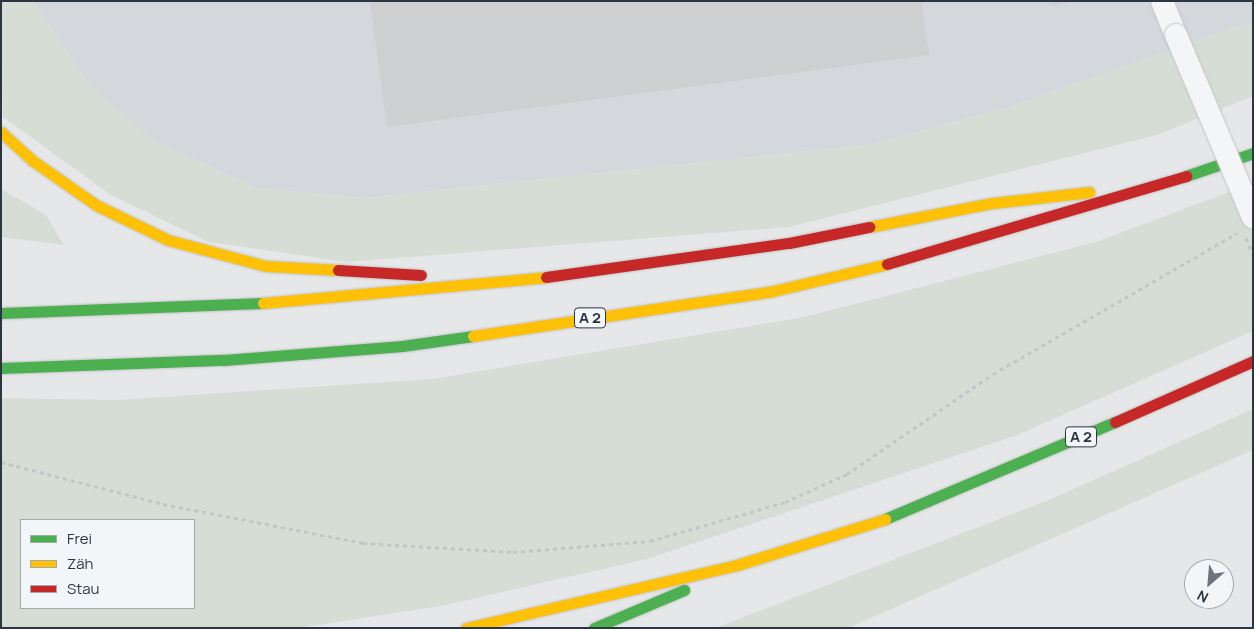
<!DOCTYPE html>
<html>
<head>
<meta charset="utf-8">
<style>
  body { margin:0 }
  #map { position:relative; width:1254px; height:629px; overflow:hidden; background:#e5e7e9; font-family:Manrope,sans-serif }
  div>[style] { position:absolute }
  .built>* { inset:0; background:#d4d7dc }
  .green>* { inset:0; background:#d6ddd5 }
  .building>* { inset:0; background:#cdcfd1 }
  .path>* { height:3px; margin-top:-1.5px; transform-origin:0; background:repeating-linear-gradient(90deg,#c3c6c8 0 4px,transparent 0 8px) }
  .roads { filter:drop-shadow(0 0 1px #c3c5c7) drop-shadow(0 0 1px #c3c5c7) }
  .street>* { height:22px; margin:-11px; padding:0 11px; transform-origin:11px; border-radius:11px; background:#f4f5f6 }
  .fast>* { height:11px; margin:-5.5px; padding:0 5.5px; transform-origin:5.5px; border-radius:5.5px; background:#4caf50 }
  .slow>* { height:11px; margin:-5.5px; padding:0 5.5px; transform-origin:5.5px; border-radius:5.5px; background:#ffc107 }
  .jam>* { height:11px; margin:-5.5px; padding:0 5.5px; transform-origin:5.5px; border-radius:5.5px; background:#c62828 }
  .path-bridge>* { height:3px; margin-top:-1.5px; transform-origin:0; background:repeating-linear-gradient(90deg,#c3c6c8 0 4px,transparent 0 8px) }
  .bridges { filter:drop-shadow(0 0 1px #c3c5c7) drop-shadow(0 0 1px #c3c5c7) }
  .street-bridge>* { height:22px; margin:-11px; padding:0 11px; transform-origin:11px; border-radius:11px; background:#f4f5f6 }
  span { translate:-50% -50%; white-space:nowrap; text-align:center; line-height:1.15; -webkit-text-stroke:4px #f3f6f8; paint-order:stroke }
  .shield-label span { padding:1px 4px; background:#f3f6f8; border:1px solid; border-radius:4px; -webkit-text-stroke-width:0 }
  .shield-label { font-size:15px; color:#2c3642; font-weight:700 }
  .frame { position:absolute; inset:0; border:2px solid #2c3642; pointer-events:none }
  .legend { position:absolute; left:20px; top:519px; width:175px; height:90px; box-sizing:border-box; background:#f3f6f8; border:1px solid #a3a9af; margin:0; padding:6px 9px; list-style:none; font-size:15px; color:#2c3642 }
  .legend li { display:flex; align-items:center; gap:10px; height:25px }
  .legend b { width:25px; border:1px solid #a3a9af }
  .north { position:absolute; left:1184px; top:559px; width:50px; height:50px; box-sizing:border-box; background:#f3f6f8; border:1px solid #a3a9af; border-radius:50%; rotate:207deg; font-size:14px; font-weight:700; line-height:20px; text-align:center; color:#2c3642 }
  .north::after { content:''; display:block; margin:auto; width:18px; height:22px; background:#6d747c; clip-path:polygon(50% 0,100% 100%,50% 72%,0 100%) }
</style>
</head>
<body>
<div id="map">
  <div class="built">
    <i style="clip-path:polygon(33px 1px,1253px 1px,1253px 21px,1009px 107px,874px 144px,365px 198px,256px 188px,151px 139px,87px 83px)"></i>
  </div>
  <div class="green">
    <i style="clip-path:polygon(1px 1px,33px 1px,87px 83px,151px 139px,256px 188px,365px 198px,874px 144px,1009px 107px,1253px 21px,1253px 96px,1157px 135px,789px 227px,347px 262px,209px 242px,111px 195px,3px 117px)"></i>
    <i style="clip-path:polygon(evenodd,1253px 183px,1253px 331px,1015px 436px,647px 559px,446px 605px,299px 628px,1px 628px,1px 398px,117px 400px,432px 379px,804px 317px,1096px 242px,1253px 183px,21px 520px,194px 520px,194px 608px,21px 608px,21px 520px)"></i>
    <i style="clip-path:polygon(1px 189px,45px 214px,64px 245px,1px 237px)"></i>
    <i style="clip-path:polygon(1253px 409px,1253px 450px,848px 628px,715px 628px,1051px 499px)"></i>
  </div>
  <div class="building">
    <i style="clip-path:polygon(370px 1px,921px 1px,929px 55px,387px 127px)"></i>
    <i style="clip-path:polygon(1049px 1px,1074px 1px,1074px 2px,1049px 6px)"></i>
  </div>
  <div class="path">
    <i style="left:1px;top:462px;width:167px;rotate:14.5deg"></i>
    <i style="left:163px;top:504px;width:204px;rotate:11deg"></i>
    <i style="left:363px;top:543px;width:150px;rotate:3.4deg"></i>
    <i style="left:513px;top:552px;width:137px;rotate:-4.6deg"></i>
    <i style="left:650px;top:541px;width:141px;rotate:-16.1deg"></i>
    <i style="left:785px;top:502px;width:68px;rotate:-24.3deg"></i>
    <i style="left:847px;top:474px;width:177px;rotate:-34.4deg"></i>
    <i style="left:993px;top:374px;width:282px;rotate:-30deg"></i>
  </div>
  <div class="roads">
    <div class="street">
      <i style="left:1162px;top:1px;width:37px;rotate:68deg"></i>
    </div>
    <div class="fast">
      <i style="left:1186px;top:176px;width:71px;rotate:-18.9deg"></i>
      <i style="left:1px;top:313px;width:262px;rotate:-2.2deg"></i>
      <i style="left:1px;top:368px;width:223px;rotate:-2.1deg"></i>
      <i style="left:224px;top:360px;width:179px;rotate:-4.5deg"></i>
      <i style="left:402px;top:346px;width:72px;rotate:-8deg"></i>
      <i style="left:885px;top:519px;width:250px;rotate:-22.9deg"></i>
      <i style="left:594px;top:628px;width:98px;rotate:-22.9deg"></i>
    </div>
    <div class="slow">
      <i style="left:1px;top:132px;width:43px;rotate:42.2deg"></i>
      <i style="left:33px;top:161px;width:77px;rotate:34.9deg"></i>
      <i style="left:96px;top:205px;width:80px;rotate:25.9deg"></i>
      <i style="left:168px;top:240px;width:101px;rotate:14.9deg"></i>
      <i style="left:266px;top:266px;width:72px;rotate:3.2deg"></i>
      <i style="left:869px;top:227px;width:126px;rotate:-11deg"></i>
      <i style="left:993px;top:203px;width:97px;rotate:-6.5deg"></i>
      <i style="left:263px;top:303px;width:284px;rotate:-5.2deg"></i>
      <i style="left:473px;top:336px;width:303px;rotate:-8.5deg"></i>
      <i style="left:773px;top:291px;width:117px;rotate:-13.3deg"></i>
      <i style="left:466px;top:628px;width:281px;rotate:-13.1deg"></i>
      <i style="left:740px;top:564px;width:152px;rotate:-17.2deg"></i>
    </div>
    <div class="jam">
      <i style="left:887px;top:264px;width:312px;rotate:-16.4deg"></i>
      <i style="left:338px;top:270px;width:83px;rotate:3.4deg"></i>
      <i style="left:546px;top:277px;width:245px;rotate:-8deg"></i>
      <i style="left:789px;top:243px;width:82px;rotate:-11.3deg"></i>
      <i style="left:1115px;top:422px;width:151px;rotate:-23.8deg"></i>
    </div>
  </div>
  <div class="path-bridge">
    <i style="left:1246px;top:238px;width:18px;rotate:68deg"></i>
  </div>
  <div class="bridges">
    <div class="street-bridge">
      <i style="left:1176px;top:35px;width:198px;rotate:67.1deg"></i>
    </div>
  </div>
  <div class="shield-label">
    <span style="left:590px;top:318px">A 2</span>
    <span style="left:1081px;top:437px">A 2</span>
  </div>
  <div class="frame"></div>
  <ul class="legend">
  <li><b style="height:6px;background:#4caf50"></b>Frei</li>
  <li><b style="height:6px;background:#ffc107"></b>Zäh</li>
  <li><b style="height:6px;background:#c62828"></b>Stau</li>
  </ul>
  <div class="north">N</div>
</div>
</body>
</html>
